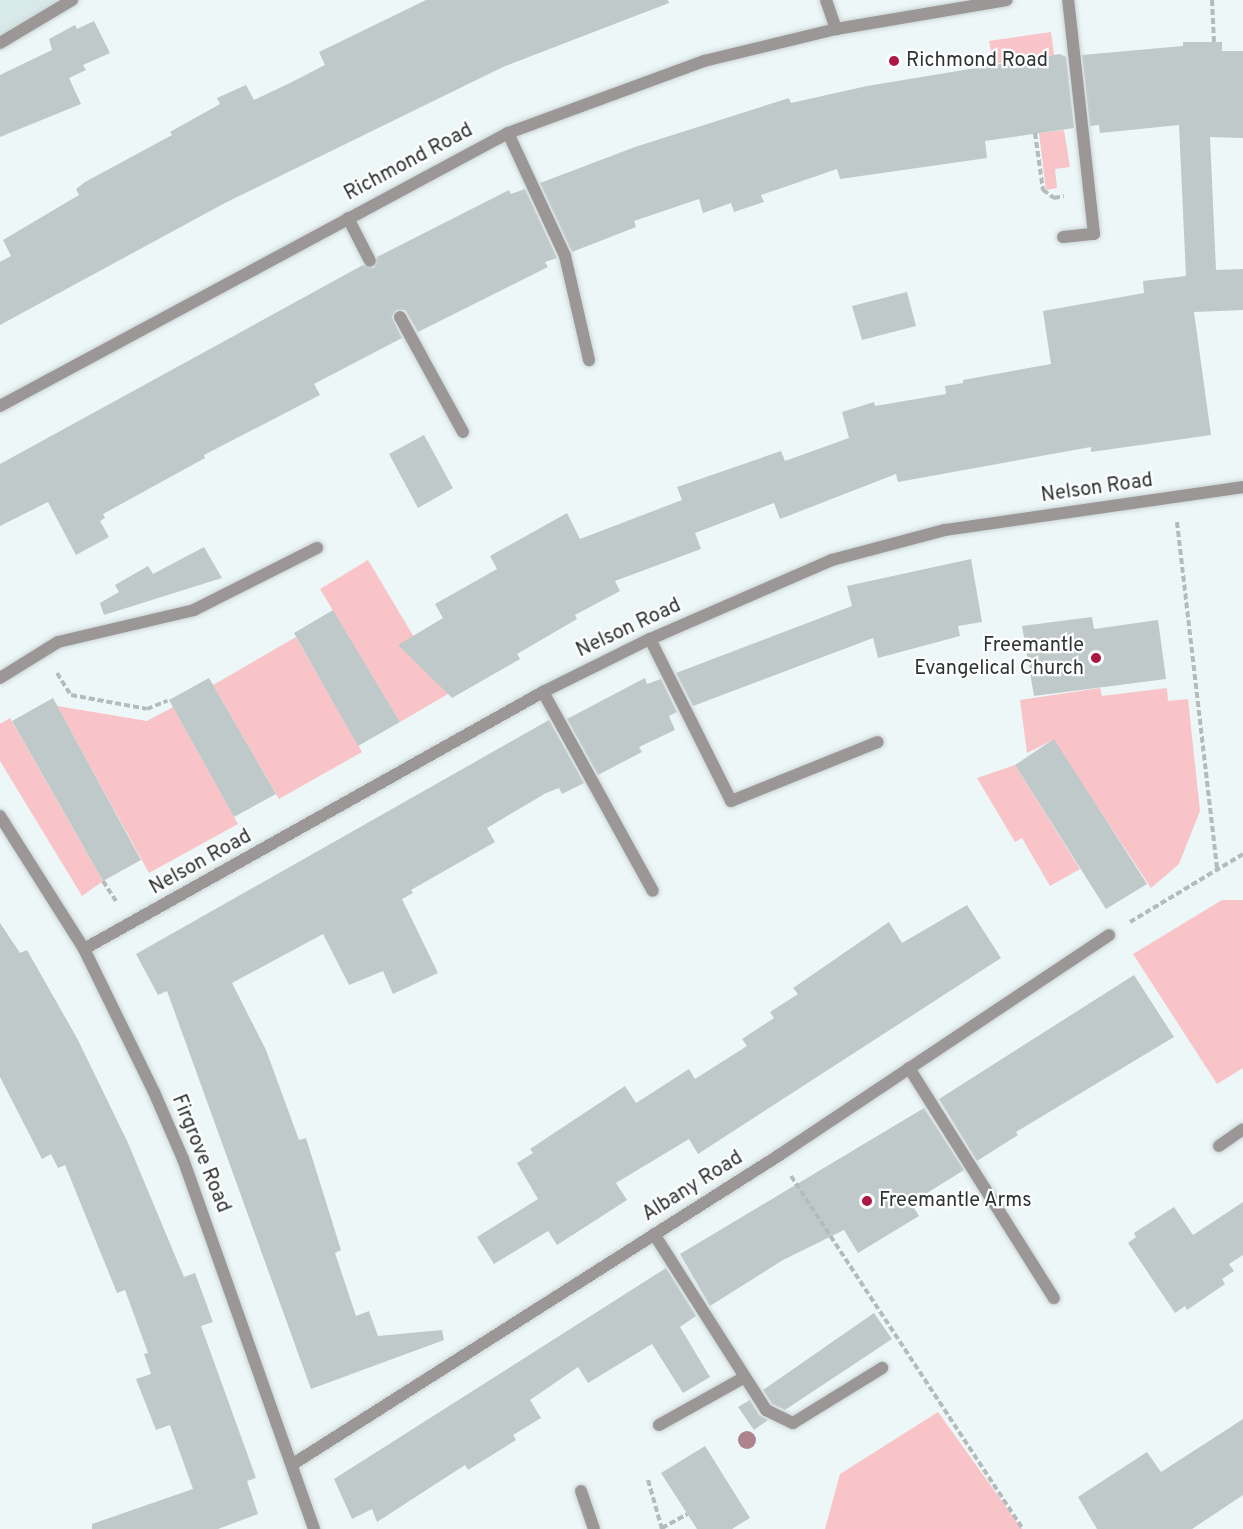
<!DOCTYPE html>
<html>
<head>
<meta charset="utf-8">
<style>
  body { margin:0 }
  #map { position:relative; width:1243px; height:1529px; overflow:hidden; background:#edf7f7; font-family:Overpass,sans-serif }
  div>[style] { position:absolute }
  .built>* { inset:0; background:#d8e9ea }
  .green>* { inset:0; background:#f9c4c8 }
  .building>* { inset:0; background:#c0c9c9 }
  .path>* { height:4px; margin-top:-2px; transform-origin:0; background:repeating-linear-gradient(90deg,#b3bbbb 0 6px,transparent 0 9px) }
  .roads { filter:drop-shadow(0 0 2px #cbd4d4) drop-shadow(0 0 2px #cbd4d4) }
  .lane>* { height:12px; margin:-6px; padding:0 6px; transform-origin:6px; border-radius:6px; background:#9b9797 }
  .street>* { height:12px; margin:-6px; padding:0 6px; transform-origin:6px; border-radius:6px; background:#9b9797 }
  .trees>* { width:18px; height:18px; margin:-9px; border-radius:50%; background:#ad848d }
  .dots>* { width:16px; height:16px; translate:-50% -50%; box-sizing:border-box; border:3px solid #fff; border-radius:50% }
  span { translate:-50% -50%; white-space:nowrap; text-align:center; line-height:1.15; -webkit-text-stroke:4.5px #fff; paint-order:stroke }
  .poi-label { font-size:20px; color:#303434 }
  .left { translate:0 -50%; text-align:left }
  .right { translate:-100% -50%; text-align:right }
  .street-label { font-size:20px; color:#303434 }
</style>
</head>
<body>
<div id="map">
  <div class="built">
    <i style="clip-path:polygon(0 0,72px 0,0 43px)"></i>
  </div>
  <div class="green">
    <i style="clip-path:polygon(1051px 32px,1054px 55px,993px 64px,989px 41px)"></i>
    <i style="clip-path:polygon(1064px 130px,1070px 167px,1055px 169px,1057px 188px,1046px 190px,1039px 133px)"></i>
    <i style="clip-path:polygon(368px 560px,448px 694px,400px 722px,320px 589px)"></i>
    <i style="clip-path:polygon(296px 637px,362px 752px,279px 799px,213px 685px)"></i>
    <i style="clip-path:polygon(1100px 688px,1102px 696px,1167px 688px,1168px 701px,1188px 699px,1200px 811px,1179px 864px,1151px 888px,1053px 740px,1027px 753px,1020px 700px)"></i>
    <i style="clip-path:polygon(57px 706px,147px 721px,173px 707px,238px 824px,149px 873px)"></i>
    <i style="clip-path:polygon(10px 718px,103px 881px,82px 896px,0 761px,0 724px)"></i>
    <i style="clip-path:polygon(1015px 765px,1080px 869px,1050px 886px,1022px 838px,1015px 842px,977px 778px)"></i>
    <i style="clip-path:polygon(1222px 900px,1243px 900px,1243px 1068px,1217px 1084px,1133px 954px)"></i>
    <i style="clip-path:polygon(938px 1412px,1022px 1529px,825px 1529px,840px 1474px)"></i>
  </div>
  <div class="building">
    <i style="clip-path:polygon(426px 0,668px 0,669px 3px,503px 67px,225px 203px,0 325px,0 262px,11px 256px,3px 240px,79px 195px,76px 189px,85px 182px,172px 135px,170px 132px,220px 104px,217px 98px,246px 85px,254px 100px,290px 83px,325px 65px,319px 52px)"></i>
    <i style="clip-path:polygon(94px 21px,110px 53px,83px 65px,86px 70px,69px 78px,81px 104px,0 137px,0 75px,52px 50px,49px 39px,75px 25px,77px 29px)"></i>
    <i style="clip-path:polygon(1183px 42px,1222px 42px,1222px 51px,1243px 51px,1243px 138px,1210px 137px,1216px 270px,1243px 269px,1243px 310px,1194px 312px,1211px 435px,1091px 452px,1091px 447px,898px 482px,896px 474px,780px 519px,774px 503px,695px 533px,701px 549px,615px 581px,620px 591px,575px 615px,577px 619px,517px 654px,520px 659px,452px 698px,398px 645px,443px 618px,435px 604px,497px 569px,490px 556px,567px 513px,580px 539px,682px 500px,677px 487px,781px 451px,785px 461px,849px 438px,842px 412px,874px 402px,875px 406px,946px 394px,945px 386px,963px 383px,963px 380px,1051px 364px,1043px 311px,1144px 293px,1143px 281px,1186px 276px,1179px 125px,1100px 133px,1099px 125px,1090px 126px,1082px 55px,1183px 46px)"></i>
    <i style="clip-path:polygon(1060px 54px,1066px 57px,1074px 128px,985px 141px,987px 158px,840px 179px,837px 169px,761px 195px,764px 202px,734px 212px,731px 203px,703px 213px,699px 199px,634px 221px,636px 227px,572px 252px,540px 183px,635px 147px,789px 98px,791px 103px,867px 86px)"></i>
    <i style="clip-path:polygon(525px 189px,557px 258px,545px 262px,548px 267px,418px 332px,405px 310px,396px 310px,392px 317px,402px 338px,314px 384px,320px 395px,204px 455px,205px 458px,103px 514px,105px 518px,100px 521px,109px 537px,76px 555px,48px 502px,0 526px,0 464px,363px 265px,374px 268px,377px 257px,509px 190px,511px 194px)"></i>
    <i style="clip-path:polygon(907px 292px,916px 326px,862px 340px,852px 306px)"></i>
    <i style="clip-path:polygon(424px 435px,453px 488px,418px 508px,389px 454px)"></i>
    <i style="clip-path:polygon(204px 547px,222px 578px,104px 615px,100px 603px,119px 592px,115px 585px,148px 566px,153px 574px)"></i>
    <i style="clip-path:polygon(971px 559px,982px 622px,958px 626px,960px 636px,878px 658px,873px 638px,693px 706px,676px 673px,852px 606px,847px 586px)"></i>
    <i style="clip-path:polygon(333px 610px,400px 722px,358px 746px,294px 633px)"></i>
    <i style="clip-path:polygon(1092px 617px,1094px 629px,1158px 620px,1166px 679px,1034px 696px,1022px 626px)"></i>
    <i style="clip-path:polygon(209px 678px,276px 794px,234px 817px,169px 700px)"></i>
    <i style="clip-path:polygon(645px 678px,647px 684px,661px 679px,677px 712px,669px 716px,675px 730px,639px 747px,642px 752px,598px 775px,567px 719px)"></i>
    <i style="clip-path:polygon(53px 698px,141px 860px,103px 881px,12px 721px)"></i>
    <i style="clip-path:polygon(549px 720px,584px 783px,562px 794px,559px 788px,546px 793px,487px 828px,495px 842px,411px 890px,413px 893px,402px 899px,438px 973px,393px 994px,383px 971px,349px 985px,323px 934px,232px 983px,266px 1050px,299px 1140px,306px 1138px,341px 1250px,335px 1253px,356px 1316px,369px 1311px,378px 1336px,442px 1330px,444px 1340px,311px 1389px,167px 991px,158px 995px,136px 954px)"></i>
    <i style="clip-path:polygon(1054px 739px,1147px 884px,1106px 909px,1015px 765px)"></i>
    <i style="clip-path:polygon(967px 905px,1001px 958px,698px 1154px,689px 1139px,616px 1183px,627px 1200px,557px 1245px,548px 1231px,494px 1264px,477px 1237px,538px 1199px,517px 1163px,533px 1153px,530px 1149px,625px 1086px,636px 1103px,689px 1069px,695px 1079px,747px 1046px,742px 1039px,774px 1018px,770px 1012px,798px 994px,793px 988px,889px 922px,902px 943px)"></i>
    <i style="clip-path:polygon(0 923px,20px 953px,27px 950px,78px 1040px,128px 1143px,184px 1277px,195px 1273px,213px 1322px,201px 1326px,256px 1478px,247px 1481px,258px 1514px,218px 1529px,92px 1529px,92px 1524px,193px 1489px,170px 1425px,156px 1430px,136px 1379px,151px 1374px,144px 1354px,148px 1353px,125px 1290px,117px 1293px,65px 1165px,58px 1168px,51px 1154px,42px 1159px,0 1077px)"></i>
    <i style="clip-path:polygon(1134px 975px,1174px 1037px,1016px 1132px,1018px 1135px,977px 1161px,939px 1099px)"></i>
    <i style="clip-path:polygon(924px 1108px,964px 1170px,911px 1203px,919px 1216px,858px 1253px,844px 1230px,783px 1260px,710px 1306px,680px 1254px)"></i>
    <i style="clip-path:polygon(1243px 1202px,1243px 1255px,1229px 1264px,1234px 1271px,1222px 1279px,1225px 1284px,1187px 1310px,1185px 1306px,1175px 1313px,1128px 1243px,1136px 1237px,1134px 1233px,1174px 1207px,1193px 1235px)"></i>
    <i style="clip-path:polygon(666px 1268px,696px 1316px,680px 1327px,710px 1377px,683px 1393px,652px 1344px,588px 1383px,578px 1367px,530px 1400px,541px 1418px,513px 1435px,516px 1440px,468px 1470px,465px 1465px,377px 1522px,372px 1509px,352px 1519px,334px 1479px)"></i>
    <i style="clip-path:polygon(874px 1313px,892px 1339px,785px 1410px,772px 1404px,763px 1390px)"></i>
    <i style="clip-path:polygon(750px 1400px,759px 1415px,768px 1420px,754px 1430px,738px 1407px)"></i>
    <i style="clip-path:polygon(1243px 1419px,1243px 1495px,1192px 1529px,1097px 1529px,1078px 1497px,1147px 1452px,1161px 1472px)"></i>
    <i style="clip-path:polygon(705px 1446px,750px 1518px,732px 1529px,697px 1529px,661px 1473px)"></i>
  </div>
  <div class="path">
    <i style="left:1212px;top:0;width:42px;rotate:87.3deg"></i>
    <i style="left:1035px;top:133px;width:58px;rotate:82deg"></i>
    <i style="left:1043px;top:190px;width:14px;rotate:36deg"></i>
    <i style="left:1054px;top:198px;width:10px;rotate:-11deg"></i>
    <i style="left:1177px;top:522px;width:350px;rotate:83.4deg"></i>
    <i style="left:57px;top:673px;width:26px;rotate:58deg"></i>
    <i style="left:71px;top:695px;width:77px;rotate:10.4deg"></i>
    <i style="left:147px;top:709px;width:22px;rotate:-22deg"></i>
    <i style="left:103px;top:881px;width:24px;rotate:57deg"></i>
    <i style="left:1130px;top:922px;width:132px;rotate:-31deg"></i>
    <i style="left:791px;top:1176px;width:422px;rotate:56.7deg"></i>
    <i style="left:648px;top:1480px;width:51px;rotate:74.1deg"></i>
    <i style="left:662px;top:1528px;width:29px;rotate:-29deg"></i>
  </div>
  <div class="roads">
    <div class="lane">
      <i style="left:826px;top:0;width:31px;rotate:71deg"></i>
      <i style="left:0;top:43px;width:84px;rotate:-30.8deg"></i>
      <i style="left:508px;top:133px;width:136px;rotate:65.1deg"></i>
      <i style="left:565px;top:256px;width:107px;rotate:77deg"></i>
      <i style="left:348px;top:218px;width:48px;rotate:62.9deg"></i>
      <i style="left:1063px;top:237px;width:31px;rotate:-6deg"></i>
      <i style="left:1094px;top:234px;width:235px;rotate:-96.3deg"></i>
      <i style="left:400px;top:317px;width:131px;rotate:61.3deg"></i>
      <i style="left:650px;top:639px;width:181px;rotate:63.4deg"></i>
      <i style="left:731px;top:801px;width:158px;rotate:-21.9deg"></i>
      <i style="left:0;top:678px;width:68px;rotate:-31.8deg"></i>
      <i style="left:58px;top:642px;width:140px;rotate:-13.2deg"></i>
      <i style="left:194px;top:610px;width:138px;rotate:-26.8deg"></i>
      <i style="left:543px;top:692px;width:227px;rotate:61.1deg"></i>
      <i style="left:909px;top:1068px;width:272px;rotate:57.8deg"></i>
      <i style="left:1219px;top:1146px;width:29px;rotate:-35deg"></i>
      <i style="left:654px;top:1234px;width:209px;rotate:57.5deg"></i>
      <i style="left:766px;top:1410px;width:30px;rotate:26deg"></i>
      <i style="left:793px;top:1423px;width:105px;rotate:-31.7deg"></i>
      <i style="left:659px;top:1425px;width:98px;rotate:-29.2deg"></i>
    </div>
    <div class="street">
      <i style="left:0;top:406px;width:577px;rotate:-28.25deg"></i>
      <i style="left:508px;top:133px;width:209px;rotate:-20.2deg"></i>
      <i style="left:704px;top:61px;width:136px;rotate:-13.6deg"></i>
      <i style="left:836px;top:29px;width:173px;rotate:-9.6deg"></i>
      <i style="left:0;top:816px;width:157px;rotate:57.7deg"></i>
      <i style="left:84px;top:949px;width:159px;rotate:63.9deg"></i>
      <i style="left:154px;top:1092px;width:73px;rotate:66.6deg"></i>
      <i style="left:183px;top:1159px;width:393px;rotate:70.5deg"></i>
      <i style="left:84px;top:949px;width:526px;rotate:-29.25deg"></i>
      <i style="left:543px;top:692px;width:119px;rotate:-26.4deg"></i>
      <i style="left:650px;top:639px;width:198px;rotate:-23.5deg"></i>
      <i style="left:832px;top:560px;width:117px;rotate:-14.9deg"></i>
      <i style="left:945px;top:530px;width:301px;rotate:-8.2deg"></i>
      <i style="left:293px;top:1464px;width:575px;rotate:-32.42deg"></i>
      <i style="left:778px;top:1156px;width:398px;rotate:-33.7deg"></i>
      <i style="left:581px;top:1491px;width:40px;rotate:71.1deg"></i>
    </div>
  </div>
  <div class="trees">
    <i style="left:747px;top:1440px"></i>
  </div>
  <div class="dots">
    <i style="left:894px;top:61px;background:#ac1842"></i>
    <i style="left:1096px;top:658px;background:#ac1842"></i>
    <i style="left:867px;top:1201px;background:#ac1842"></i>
  </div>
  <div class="poi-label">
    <span class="left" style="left:906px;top:61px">Richmond Road</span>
    <span class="right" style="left:1084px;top:658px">Freemantle<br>Evangelical Church</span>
    <span class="left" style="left:879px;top:1201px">Freemantle Arms</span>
  </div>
  <div class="street-label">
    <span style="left:409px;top:163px;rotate:-28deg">Richmond Road</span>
    <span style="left:1097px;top:489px;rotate:-8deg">Nelson Road</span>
    <span style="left:629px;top:629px;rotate:-25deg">Nelson Road</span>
    <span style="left:201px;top:863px;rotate:-29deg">Nelson Road</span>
    <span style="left:200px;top:1154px;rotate:68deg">Firgrove Road</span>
    <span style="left:693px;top:1187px;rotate:-32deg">Albany Road</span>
  </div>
</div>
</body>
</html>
